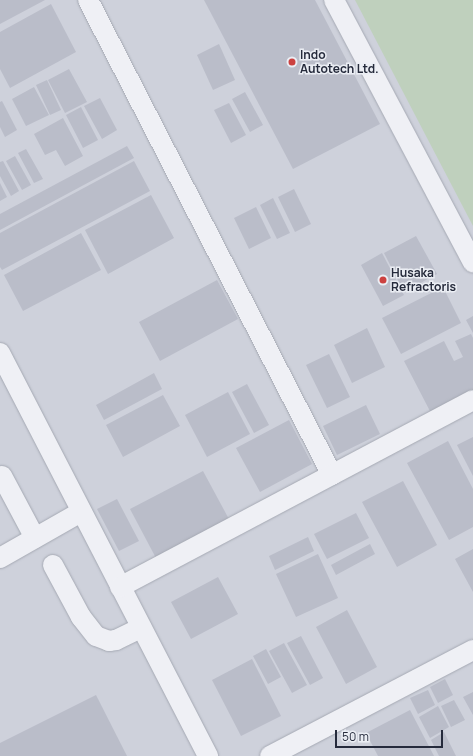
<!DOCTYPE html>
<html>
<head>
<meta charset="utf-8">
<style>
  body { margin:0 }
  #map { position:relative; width:473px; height:756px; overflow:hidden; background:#dcdfe6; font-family:Manrope,sans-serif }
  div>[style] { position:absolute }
  .built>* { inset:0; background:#ced1db }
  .green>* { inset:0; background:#bfd0bd }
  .building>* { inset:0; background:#babdc9 }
  .roads { filter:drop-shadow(0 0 1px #a5a9b3) drop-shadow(0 0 1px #a5a9b3) }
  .minor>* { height:20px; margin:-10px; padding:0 10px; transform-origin:10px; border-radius:10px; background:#eff0f5 }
  .dots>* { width:11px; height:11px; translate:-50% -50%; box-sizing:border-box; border:2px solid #ebeef4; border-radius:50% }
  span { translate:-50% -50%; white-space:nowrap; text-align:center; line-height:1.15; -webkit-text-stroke:3px #ebeef4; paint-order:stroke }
  .poi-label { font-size:12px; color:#262b3c; font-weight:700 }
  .left { translate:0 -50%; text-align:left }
  .scale { position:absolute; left:335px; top:730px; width:108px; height:18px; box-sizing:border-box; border:2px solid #262b3c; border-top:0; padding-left:5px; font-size:12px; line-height:14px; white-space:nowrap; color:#262b3c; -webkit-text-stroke:3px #ebeef4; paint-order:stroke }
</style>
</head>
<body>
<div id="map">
  <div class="built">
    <i style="clip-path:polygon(0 0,473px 0,473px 756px,0 756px)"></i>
  </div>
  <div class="green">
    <i style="clip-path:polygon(355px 0,473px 0,473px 226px)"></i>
  </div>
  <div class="building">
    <i style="clip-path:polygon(0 0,45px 0,0 24px)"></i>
    <i style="clip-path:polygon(204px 0,315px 0,380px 124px,293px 169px)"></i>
    <i style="clip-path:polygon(51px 4px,76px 52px,10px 88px,0 69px,0 32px)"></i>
    <i style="clip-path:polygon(219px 44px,235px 80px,213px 90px,197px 55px)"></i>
    <i style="clip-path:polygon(69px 69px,87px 102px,65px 113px,48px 80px)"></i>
    <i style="clip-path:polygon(47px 80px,61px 110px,50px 115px,36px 85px)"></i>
    <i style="clip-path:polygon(34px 87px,49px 115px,26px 126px,12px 99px)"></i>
    <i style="clip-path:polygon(245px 92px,263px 125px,250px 132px,232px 99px)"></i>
    <i style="clip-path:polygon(100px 98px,117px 130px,102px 139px,84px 106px)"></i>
    <i style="clip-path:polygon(2px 101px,17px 130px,5px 137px,0 127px,0 102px)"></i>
    <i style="clip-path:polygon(229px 103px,246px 135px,231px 143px,214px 110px)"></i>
    <i style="clip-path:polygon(81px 107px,98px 140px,83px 148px,66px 115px)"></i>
    <i style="clip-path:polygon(63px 118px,83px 156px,65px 166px,56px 150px,45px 155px,34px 134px)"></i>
    <i style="clip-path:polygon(127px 146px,134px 158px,0 230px,0 214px)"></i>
    <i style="clip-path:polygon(26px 149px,43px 179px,34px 183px,18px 153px)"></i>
    <i style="clip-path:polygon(15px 156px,31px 185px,22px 190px,6px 161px)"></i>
    <i style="clip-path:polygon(3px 161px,19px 191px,11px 196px,0 176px,0 162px)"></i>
    <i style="clip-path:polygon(134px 161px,150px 191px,2px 270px,0 267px,0 233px)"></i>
    <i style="clip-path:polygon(0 183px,7px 197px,0 201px)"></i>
    <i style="clip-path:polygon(294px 189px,311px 224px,295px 232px,278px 197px)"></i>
    <i style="clip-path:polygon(151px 195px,174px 238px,108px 274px,85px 230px)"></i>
    <i style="clip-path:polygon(273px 198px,290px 233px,277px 239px,260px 205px)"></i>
    <i style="clip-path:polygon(256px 207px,271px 238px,249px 249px,234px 218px)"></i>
    <i style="clip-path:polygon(81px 233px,101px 270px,23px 311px,4px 275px)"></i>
    <i style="clip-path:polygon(416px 236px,437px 274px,404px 292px,384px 253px)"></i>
    <i style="clip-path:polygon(382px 253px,404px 295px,383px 306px,361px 265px)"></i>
    <i style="clip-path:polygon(217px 280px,238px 319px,160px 361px,139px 322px)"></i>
    <i style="clip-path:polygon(443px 287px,461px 323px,401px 354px,382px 318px)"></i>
    <i style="clip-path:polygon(473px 316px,473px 333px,466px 320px)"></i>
    <i style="clip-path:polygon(367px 328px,385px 367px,352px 383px,334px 345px)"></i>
    <i style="clip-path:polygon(471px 334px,473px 338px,473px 391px,432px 415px,404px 361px,444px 341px,454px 361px,463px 357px,455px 341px)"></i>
    <i style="clip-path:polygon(329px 354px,350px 397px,327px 408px,306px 365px)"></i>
    <i style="clip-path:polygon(154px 373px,162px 389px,104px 420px,96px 405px)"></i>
    <i style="clip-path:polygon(247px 384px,269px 425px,254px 433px,232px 392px)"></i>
    <i style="clip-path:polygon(228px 392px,250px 434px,207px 457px,185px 415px)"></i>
    <i style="clip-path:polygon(163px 395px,180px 426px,123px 457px,106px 425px)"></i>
    <i style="clip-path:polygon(366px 405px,380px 434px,337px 455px,323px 426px)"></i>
    <i style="clip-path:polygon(289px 420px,312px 464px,260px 492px,236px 448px)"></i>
    <i style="clip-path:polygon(473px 437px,473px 476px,457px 445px)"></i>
    <i style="clip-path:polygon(448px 441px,473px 489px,473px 527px,449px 540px,407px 463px)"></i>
    <i style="clip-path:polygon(203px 471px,230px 521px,157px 560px,130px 509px)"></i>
    <i style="clip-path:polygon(403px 481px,437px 545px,397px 567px,362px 502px)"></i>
    <i style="clip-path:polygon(117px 499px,139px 541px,119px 551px,97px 509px)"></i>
    <i style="clip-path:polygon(356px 513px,369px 538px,327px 559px,314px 534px)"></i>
    <i style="clip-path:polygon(308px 537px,314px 551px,275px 570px,269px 556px)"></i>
    <i style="clip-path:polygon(370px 544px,375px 554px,336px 575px,331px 565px)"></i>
    <i style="clip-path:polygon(473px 549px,473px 592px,455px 559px)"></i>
    <i style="clip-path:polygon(318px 554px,338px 598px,296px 617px,276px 574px)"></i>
    <i style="clip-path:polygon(218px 577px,238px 614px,191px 639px,171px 602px)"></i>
    <i style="clip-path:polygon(347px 610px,377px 667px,346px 684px,316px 627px)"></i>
    <i style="clip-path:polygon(301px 636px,323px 678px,310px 685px,287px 643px)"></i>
    <i style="clip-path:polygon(284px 643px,307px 685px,292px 693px,269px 651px)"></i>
    <i style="clip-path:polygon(266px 649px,281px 677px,268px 684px,253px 656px)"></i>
    <i style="clip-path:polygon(252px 659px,281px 716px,241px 736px,212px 680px)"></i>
    <i style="clip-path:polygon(445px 679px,453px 695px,438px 703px,430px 687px)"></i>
    <i style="clip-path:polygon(428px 690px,435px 705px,418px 714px,410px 698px)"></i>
    <i style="clip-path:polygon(473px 692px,473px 715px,463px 697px)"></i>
    <i style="clip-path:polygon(96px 695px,127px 756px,0 756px,0 743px)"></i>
    <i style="clip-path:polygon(454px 700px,465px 720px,451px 727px,441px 706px)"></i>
    <i style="clip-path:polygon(438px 706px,449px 727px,430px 738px,419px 717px)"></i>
    <i style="clip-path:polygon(410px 710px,434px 756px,378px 756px,366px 733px)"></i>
    <i style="clip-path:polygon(444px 732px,456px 756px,439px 756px,431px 740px)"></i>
  </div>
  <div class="roads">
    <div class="minor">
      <i style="left:88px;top:0;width:534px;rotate:62.81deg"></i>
      <i style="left:334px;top:0;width:297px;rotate:62.1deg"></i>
      <i style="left:0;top:353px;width:454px;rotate:62.7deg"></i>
      <i style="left:2px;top:476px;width:70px;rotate:62deg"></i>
      <i style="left:0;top:558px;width:93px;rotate:-29.6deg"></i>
      <i style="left:53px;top:565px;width:59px;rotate:61.7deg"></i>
      <i style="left:81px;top:617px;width:24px;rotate:52deg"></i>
      <i style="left:96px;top:636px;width:14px;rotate:21deg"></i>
      <i style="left:109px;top:641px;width:7px;rotate:-8deg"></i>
      <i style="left:116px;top:640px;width:28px;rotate:-26deg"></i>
      <i style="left:120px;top:587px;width:399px;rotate:-27.9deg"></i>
      <i style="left:270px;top:756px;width:229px;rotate:-27.6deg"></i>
    </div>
  </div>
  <div class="dots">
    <i style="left:292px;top:62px;background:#cc4140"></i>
    <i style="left:383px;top:280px;background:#cc4140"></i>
  </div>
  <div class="poi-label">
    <span class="left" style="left:300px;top:62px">Indo<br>Autotech Ltd.</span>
    <span class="left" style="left:391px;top:280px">Husaka<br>Refractoris</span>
  </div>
  <div class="scale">50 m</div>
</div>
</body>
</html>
